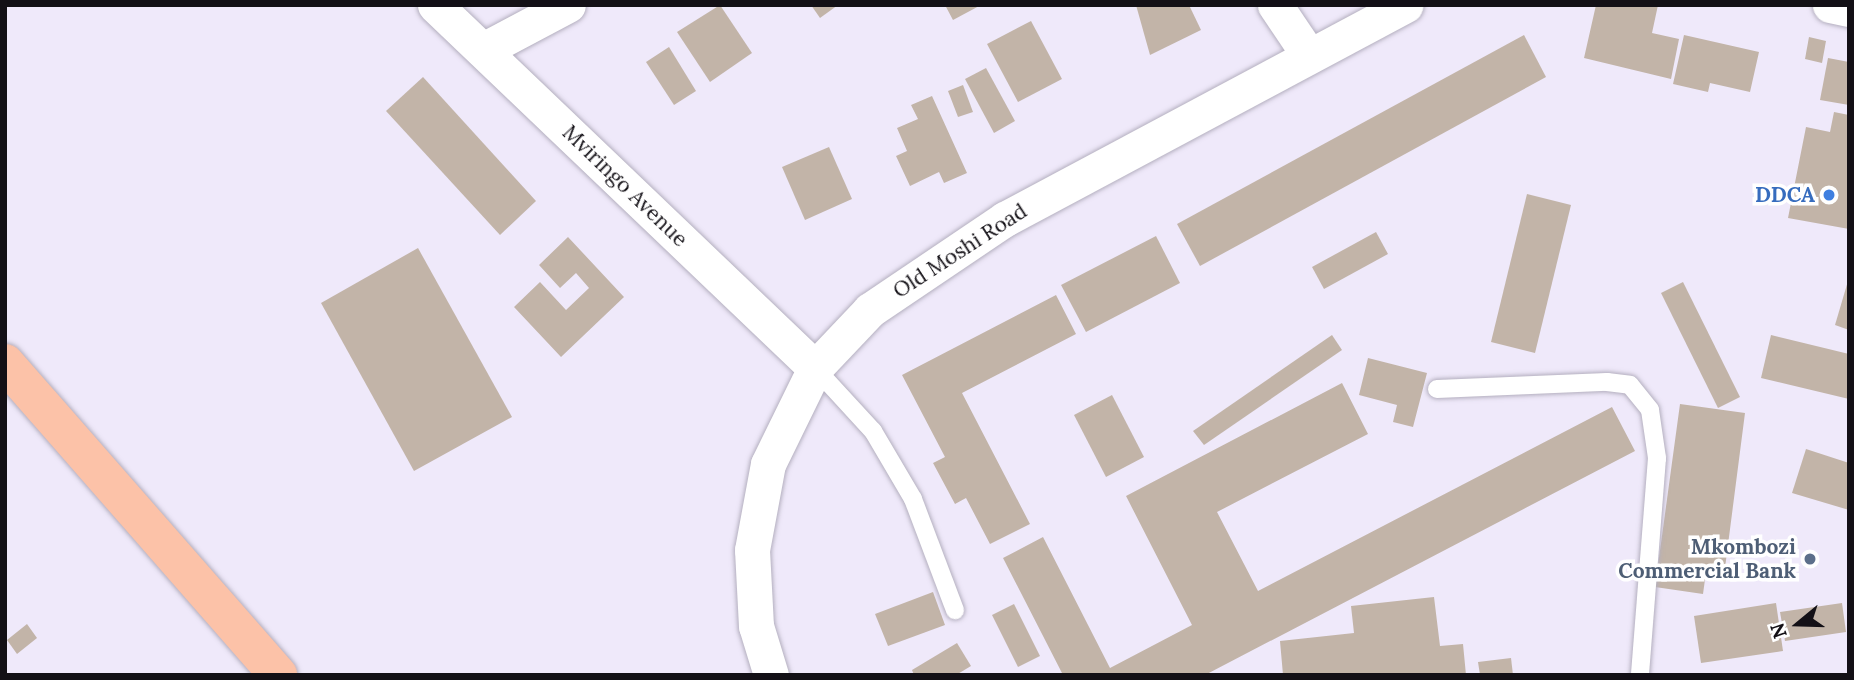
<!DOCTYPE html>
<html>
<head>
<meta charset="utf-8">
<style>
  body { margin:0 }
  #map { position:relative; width:1854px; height:680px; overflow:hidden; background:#efe9fa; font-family:Lora,serif }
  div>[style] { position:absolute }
  .building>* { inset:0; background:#c2b4a8 }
  .roads { filter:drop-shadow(0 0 2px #b4afbf) drop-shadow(0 0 2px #b4afbf) }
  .service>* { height:18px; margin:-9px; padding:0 9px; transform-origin:9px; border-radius:9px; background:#fff }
  .minor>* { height:35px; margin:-17.5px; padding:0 17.5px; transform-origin:17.5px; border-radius:17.5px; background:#fff }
  .trunk>* { height:38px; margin:-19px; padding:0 19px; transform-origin:19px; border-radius:19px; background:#fcc2a8 }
  .dots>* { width:19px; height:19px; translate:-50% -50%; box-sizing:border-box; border:4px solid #fff; border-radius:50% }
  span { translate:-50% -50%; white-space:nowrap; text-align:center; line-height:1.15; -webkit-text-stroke:7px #fff; paint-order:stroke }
  .street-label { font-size:21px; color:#131016 }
  .shop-label { font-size:21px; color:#366cbe; font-weight:700 }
  .right { translate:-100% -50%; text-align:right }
  .service-label { font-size:21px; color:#4e5e75; font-weight:700 }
  .frame { position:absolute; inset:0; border:7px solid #131016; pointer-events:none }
  .north { position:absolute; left:1763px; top:589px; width:70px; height:70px; -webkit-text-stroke:5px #fff; paint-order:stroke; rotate:251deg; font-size:19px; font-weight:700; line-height:28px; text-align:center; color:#131016 }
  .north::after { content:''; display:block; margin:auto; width:24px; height:32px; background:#131016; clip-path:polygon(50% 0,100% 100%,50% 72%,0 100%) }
</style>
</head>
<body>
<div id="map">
  <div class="building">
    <i style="clip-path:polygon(720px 5px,752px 53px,710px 82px,677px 32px)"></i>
    <i style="clip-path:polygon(811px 5px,838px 5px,820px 18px)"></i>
    <i style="clip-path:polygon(945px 5px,981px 5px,953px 20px)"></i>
    <i style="clip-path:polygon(1136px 5px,1189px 5px,1201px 30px,1150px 55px)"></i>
    <i style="clip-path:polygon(1596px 5px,1658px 5px,1652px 33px,1679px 39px,1671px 79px,1584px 58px)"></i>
    <i style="clip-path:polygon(1031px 21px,1062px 79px,1018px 102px,987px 44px)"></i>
    <i style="clip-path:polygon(1524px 35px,1546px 77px,1200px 266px,1177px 224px)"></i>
    <i style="clip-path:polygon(1684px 35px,1759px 52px,1750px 92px,1710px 83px,1708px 92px,1673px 84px)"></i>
    <i style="clip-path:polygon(1809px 37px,1826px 41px,1822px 63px,1805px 59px)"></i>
    <i style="clip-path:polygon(669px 47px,696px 91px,674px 105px,646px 62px)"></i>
    <i style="clip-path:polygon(1828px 58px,1849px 62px,1849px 105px,1820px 100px)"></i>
    <i style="clip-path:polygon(986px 68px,1015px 121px,994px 133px,965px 79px)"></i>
    <i style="clip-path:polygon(423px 77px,536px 201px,500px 235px,386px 111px)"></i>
    <i style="clip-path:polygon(963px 85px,973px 112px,958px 117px,948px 91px)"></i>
    <i style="clip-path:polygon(932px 96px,967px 173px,944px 183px,939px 172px,910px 186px,896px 156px,907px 151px,897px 128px,918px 119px,911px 105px)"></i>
    <i style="clip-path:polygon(1834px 112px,1849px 115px,1849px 229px,1788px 218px,1806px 127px,1830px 132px)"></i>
    <i style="clip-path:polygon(829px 147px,852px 199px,805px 220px,782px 167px)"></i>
    <i style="clip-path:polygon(1527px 194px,1571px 205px,1535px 353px,1491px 342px)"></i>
    <i style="clip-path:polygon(1376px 232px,1388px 254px,1324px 289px,1312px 267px)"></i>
    <i style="clip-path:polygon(1156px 236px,1180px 283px,1086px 332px,1061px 285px)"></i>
    <i style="clip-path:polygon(568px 237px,624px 297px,561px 357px,514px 307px,540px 282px,566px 310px,589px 288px,576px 273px,560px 288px,539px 265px)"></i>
    <i style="clip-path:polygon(418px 248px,512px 417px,414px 471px,321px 303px)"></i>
    <i style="clip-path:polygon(1848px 281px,1849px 281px,1849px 330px,1835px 325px)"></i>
    <i style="clip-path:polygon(1683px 282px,1740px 397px,1718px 408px,1661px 293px)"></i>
    <i style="clip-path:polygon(1056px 295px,1076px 334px,962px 393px,1030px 524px,990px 544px,966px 498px,955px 504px,933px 463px,945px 457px,902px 375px)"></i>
    <i style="clip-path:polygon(1332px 335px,1342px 350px,1204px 445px,1193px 431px)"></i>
    <i style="clip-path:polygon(1771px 335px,1849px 354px,1849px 399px,1761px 378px)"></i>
    <i style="clip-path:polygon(1368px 358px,1427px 373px,1413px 427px,1393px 422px,1397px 405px,1359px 395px)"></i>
    <i style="clip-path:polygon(1342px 383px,1368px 434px,1217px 512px,1258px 591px,1612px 407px,1635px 451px,1205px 675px,1063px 675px,1003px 558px,1043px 537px,1110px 668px,1192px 625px,1126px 496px)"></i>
    <i style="clip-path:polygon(1112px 395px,1144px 457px,1106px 477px,1074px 415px)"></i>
    <i style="clip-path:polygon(1680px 404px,1745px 413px,1725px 568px,1707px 565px,1703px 594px,1655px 587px)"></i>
    <i style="clip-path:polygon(1806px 449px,1849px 463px,1849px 510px,1792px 493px)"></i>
    <i style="clip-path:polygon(933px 592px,945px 625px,888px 646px,875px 614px)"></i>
    <i style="clip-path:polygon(1434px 597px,1440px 646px,1463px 644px,1466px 675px,1283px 675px,1280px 641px,1354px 633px,1351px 606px)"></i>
    <i style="clip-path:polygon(1776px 603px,1783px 651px,1701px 663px,1694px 616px)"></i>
    <i style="clip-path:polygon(1842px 603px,1846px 632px,1785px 641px,1780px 612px)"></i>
    <i style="clip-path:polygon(1014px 604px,1040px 656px,1018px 667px,992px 615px)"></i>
    <i style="clip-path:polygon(27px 624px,37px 638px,17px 654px,7px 640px)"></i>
    <i style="clip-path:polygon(957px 643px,971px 666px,956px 675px,914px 675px,912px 670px)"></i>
    <i style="clip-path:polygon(1511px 658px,1513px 675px,1480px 675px,1478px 662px)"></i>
  </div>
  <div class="roads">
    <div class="service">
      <i style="left:815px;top:368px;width:86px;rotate:47.4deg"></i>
      <i style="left:873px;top:431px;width:79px;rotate:59.5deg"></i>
      <i style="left:913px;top:499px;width:119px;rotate:69.3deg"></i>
      <i style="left:1437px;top:389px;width:170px;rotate:-2.4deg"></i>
      <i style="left:1607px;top:382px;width:23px;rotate:7deg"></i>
      <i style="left:1630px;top:385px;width:32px;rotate:51deg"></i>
      <i style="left:1650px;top:410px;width:49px;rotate:81.7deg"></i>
      <i style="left:1657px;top:458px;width:218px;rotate:94.5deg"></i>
    </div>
    <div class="minor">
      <i style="left:435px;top:5px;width:526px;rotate:43.69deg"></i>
      <i style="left:1275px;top:5px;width:59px;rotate:56deg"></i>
      <i style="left:1830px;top:5px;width:19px;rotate:12deg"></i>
      <i style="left:483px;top:50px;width:96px;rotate:-27.9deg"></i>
      <i style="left:771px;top:675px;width:51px;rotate:-107deg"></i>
      <i style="left:756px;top:626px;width:76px;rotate:-93deg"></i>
      <i style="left:752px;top:550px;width:87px;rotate:-79.5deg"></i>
      <i style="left:768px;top:464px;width:107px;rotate:-63.9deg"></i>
      <i style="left:815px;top:368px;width:80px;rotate:-46.5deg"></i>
      <i style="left:870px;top:310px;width:163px;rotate:-34deg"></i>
      <i style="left:1005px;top:219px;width:454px;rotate:-28.1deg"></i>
    </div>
    <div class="trunk">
      <i style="left:5px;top:363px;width:415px;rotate:48.8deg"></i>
    </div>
  </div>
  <div class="dots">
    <i style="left:1829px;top:195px;background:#3f7fe0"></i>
    <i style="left:1810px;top:559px;background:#5c6f8a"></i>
  </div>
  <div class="street-label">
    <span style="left:625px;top:186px;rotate:44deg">Mviringo Avenue</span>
    <span style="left:960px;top:251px;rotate:-33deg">Old Moshi Road</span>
  </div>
  <div class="shop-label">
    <span class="right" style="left:1815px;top:195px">DDCA</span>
  </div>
  <div class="service-label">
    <span class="right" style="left:1796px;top:559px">Mkombozi<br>Commercial Bank</span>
  </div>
  <div class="frame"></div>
  <div class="north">N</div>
</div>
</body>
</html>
